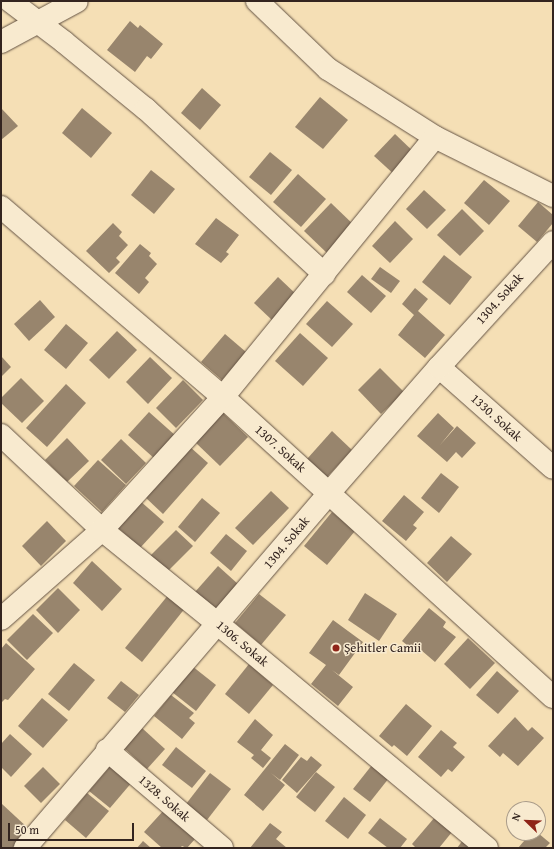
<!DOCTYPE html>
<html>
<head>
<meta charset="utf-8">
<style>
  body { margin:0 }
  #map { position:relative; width:554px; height:849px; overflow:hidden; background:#f5dfb5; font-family:"Gentium Book Plus",serif }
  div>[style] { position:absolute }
  .building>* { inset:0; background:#98856d }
  .roads { filter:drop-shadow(0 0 1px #645344) drop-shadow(0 0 1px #645344) }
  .minor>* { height:22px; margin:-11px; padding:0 11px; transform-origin:11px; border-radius:11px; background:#f8eacf }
  .dots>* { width:11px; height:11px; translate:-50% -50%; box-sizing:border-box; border:2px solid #f8eacf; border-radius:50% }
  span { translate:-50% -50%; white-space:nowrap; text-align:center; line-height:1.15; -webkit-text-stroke:3px #f8eacf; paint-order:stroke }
  .street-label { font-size:13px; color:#33241f }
  .poi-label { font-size:13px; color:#33241f }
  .left { translate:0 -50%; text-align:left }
  .frame { position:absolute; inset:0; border:2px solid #33241f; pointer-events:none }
  .north { position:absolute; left:506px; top:801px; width:40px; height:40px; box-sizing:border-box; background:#f8eacf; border:1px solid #a99b89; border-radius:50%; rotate:293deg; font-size:11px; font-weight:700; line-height:16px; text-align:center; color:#33241f }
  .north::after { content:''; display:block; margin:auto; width:14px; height:18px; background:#8f2418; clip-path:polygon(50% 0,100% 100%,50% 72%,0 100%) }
  .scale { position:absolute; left:8px; top:823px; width:126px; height:18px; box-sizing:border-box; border:2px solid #33241f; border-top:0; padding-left:5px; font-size:12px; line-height:14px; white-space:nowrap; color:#33241f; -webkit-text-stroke:3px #f8eacf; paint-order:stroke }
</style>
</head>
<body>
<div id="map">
  <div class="building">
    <i style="clip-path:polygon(130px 21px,138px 28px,140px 25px,163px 44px,151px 59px,147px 56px,135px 72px,107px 50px)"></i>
    <i style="clip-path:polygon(202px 88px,221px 105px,200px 130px,181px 113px)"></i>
    <i style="clip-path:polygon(320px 97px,348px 120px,323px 149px,295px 127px)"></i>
    <i style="clip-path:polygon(1px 108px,18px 126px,1px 140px)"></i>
    <i style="clip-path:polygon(82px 108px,112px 133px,91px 158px,62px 133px)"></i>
    <i style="clip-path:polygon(395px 134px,417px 155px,397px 177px,374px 156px)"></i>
    <i style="clip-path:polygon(270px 152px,292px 170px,271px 195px,249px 177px)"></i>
    <i style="clip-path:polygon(151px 170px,175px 189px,154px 214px,131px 195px)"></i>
    <i style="clip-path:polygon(298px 174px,326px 199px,301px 227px,273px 202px)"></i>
    <i style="clip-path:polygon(484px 180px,510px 201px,489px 225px,464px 203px)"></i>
    <i style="clip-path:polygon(424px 190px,446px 210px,427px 229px,406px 209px)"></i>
    <i style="clip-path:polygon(538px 202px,553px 215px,553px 223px,537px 242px,518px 226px)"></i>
    <i style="clip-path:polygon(331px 203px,356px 227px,329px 255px,304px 231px)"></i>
    <i style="clip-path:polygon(462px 209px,484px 231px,460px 256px,437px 235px)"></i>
    <i style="clip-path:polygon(216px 218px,239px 235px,226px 252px,229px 254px,221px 263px,195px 244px)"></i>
    <i style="clip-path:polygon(395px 221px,413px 239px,390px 263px,372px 246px)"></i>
    <i style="clip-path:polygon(113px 223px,122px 232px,119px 236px,128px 245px,116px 258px,120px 262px,109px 273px,86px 251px)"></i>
    <i style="clip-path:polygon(140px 244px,151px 253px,149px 256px,157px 264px,145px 278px,149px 282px,139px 294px,115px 273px)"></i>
    <i style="clip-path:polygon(444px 255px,472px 277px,450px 305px,422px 282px)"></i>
    <i style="clip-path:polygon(380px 267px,400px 281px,391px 293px,371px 279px)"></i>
    <i style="clip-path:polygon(362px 275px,386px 296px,371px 313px,347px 292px)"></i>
    <i style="clip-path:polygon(278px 277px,298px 296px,274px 322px,254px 303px)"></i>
    <i style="clip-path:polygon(415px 288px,428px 299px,418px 311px,445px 335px,425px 358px,398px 335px,414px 315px,402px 304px)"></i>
    <i style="clip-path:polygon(40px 300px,55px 317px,29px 341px,14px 324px)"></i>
    <i style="clip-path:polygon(327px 301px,353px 324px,332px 347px,306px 324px)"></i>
    <i style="clip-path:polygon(66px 324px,88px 343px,66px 369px,44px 350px)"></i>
    <i style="clip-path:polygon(117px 331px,137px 350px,109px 379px,89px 360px)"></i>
    <i style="clip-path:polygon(300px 333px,328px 358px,303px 386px,275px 361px)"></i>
    <i style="clip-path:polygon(225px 334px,246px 352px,222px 380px,201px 362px)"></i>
    <i style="clip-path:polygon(1px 356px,11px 367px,1px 377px)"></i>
    <i style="clip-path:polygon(150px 357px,172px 378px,148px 404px,126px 382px)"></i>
    <i style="clip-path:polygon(380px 368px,404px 392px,381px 414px,358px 390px)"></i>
    <i style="clip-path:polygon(21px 378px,44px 401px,22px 423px,1px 403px,1px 398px)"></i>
    <i style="clip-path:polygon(183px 380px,203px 400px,176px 428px,156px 408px)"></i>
    <i style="clip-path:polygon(66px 384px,86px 403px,47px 447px,26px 428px)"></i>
    <i style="clip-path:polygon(149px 412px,176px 436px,155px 459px,128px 435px)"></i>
    <i style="clip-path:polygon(223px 413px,248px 437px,220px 466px,195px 442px)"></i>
    <i style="clip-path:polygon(438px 413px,454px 428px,440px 445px,457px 426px,476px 443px,462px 458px,456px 452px,447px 462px,417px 436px)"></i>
    <i style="clip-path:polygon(332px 431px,352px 450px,327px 477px,307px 459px)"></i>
    <i style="clip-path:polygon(67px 438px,89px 461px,67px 482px,45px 460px)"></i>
    <i style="clip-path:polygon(121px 439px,146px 463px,126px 484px,101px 460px)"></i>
    <i style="clip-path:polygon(189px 446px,208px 463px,163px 514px,145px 497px)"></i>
    <i style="clip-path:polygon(98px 460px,126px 485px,102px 512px,74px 486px)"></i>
    <i style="clip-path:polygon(441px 473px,459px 487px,439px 513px,421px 498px)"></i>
    <i style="clip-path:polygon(271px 491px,289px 508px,253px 545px,235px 528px)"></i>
    <i style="clip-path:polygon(404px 495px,424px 512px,413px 525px,417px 528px,406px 541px,382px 521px)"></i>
    <i style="clip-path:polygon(202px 498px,220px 513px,195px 542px,178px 527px)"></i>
    <i style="clip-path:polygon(139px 500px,164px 522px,140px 548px,116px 526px)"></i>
    <i style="clip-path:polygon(332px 512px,355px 531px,327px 565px,304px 546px)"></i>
    <i style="clip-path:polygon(47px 521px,66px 541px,41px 566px,22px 546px)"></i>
    <i style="clip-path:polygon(176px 530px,193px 546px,166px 573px,150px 556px)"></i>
    <i style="clip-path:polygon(226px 534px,247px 551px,231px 571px,210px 553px)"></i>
    <i style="clip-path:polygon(451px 536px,472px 554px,447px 582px,427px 563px)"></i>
    <i style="clip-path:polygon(92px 561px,122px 589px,102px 611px,73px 583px)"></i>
    <i style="clip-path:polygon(218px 566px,238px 584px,215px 610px,195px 592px)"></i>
    <i style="clip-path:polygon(58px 588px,80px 610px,58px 633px,36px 610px)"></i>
    <i style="clip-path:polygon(365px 593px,397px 614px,379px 641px,348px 620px)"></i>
    <i style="clip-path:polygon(169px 594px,186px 607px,142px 662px,125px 648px)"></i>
    <i style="clip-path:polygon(259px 594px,286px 615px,261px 645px,235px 623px)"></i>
    <i style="clip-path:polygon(429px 608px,446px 622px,443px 627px,456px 637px,435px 662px,421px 650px,418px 654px,402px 641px)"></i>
    <i style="clip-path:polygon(33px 614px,53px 633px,27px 660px,7px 640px)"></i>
    <i style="clip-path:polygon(333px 620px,363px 642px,339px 675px,332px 670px,353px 687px,338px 706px,311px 684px,326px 665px,309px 653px)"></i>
    <i style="clip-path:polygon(468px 638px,495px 663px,470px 689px,444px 664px)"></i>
    <i style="clip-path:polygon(6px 643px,35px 669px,8px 700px,5px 699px,1px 703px,1px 649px)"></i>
    <i style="clip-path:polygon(74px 663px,95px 680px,69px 711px,48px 694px)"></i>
    <i style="clip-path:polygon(249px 664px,273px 685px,249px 714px,225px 694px)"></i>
    <i style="clip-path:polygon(192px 666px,216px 685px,196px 711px,172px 692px)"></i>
    <i style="clip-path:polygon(497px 671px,519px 691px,498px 714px,476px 695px)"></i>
    <i style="clip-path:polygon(121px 681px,139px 695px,125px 712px,107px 698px)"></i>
    <i style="clip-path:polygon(171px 695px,194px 713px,189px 718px,195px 723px,182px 739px,154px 716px)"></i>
    <i style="clip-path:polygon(42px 698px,68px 720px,43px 748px,18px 726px)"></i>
    <i style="clip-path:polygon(406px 704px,432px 726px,407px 756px,394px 745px,392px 747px,379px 736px)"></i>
    <i style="clip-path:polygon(515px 717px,528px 731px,532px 727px,544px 738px,518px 766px,503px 753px,500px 757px,488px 746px)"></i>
    <i style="clip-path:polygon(255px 719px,273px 735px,261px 750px,271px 758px,263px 768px,251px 758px,254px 755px,237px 742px)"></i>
    <i style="clip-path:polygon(142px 728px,165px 749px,147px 769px,124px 748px)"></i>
    <i style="clip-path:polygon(441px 730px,457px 743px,453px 747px,465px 757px,452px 772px,448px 769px,441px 777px,418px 757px)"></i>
    <i style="clip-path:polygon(10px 734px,32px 754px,11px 777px,1px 767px,1px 744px)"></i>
    <i style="clip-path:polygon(285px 744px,299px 755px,280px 780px,271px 773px,285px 785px,263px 811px,244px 795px)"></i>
    <i style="clip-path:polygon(176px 747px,206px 771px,192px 788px,162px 765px)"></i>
    <i style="clip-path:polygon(311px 756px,322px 765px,297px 793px,282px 780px,301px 757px,307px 761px)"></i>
    <i style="clip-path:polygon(112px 764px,133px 781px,110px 808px,89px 791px)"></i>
    <i style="clip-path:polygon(372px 765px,389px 778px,370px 802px,353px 789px)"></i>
    <i style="clip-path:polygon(43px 767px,60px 784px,41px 803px,24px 786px)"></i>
    <i style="clip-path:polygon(316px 772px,335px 787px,315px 812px,296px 797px)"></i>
    <i style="clip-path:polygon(210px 773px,231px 789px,207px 820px,186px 804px)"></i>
    <i style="clip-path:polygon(87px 793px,109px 811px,86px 838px,65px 820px)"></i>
    <i style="clip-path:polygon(344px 797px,366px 815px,348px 839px,325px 821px)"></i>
    <i style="clip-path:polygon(2px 804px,29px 829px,12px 848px,1px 848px)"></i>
    <i style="clip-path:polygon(164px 810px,195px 839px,187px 848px,182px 846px,180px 848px,162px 848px,144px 832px)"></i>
    <i style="clip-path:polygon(435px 817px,452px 832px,439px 848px,416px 848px,412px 844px)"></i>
    <i style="clip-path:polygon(380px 818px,407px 839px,400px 848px,388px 848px,368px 833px)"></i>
    <i style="clip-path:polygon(270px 823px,282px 832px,276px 839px,287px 848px,250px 848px)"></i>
    <i style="clip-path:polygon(531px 833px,538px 833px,550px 843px,545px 848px,518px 848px)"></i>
    <i style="clip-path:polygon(463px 840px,473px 848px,457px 848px)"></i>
    <i style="clip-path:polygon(143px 841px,151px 848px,137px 848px)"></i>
  </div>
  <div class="roads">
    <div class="minor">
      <i style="left:10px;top:1px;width:68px;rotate:37.2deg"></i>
      <i style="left:64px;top:42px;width:106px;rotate:39.3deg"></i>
      <i style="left:146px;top:109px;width:243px;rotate:42.8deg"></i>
      <i style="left:257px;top:1px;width:98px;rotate:43.8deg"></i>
      <i style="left:328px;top:69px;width:127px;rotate:32.4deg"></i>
      <i style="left:435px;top:137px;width:132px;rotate:26.6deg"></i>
      <i style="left:1px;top:42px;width:86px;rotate:-28.3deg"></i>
      <i style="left:1px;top:207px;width:292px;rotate:40.6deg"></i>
      <i style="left:223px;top:397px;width:446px;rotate:42.3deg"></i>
      <i style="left:439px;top:367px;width:152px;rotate:41.5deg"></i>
      <i style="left:1px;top:435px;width:139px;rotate:43.2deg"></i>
      <i style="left:102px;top:530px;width:149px;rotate:39deg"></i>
      <i style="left:218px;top:624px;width:350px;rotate:39.8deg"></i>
      <i style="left:1px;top:619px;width:135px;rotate:-41.4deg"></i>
      <i style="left:102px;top:530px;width:180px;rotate:-47.7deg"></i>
      <i style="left:223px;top:397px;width:335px;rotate:-50.8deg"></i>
      <i style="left:107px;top:750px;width:151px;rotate:40.4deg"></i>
      <i style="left:25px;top:848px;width:467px;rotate:-49.4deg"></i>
      <i style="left:329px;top:493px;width:167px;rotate:-48.9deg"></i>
      <i style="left:439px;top:367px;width:169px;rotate:-47.6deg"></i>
    </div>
  </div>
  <div class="dots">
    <i style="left:336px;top:648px;background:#8f2418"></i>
  </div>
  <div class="street-label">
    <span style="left:500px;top:299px;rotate:-48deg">1304. Sokak</span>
    <span style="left:496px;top:418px;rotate:42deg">1330. Sokak</span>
    <span style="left:280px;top:449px;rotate:42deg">1307. Sokak</span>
    <span style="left:287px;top:543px;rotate:-50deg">1304. Sokak</span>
    <span style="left:242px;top:644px;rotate:40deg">1306. Sokak</span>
    <span style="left:164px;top:799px;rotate:41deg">1328. Sokak</span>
  </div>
  <div class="poi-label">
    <span class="left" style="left:344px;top:648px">Şehitler Camii</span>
  </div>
  <div class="frame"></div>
  <div class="north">N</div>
  <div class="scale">50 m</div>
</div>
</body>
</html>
